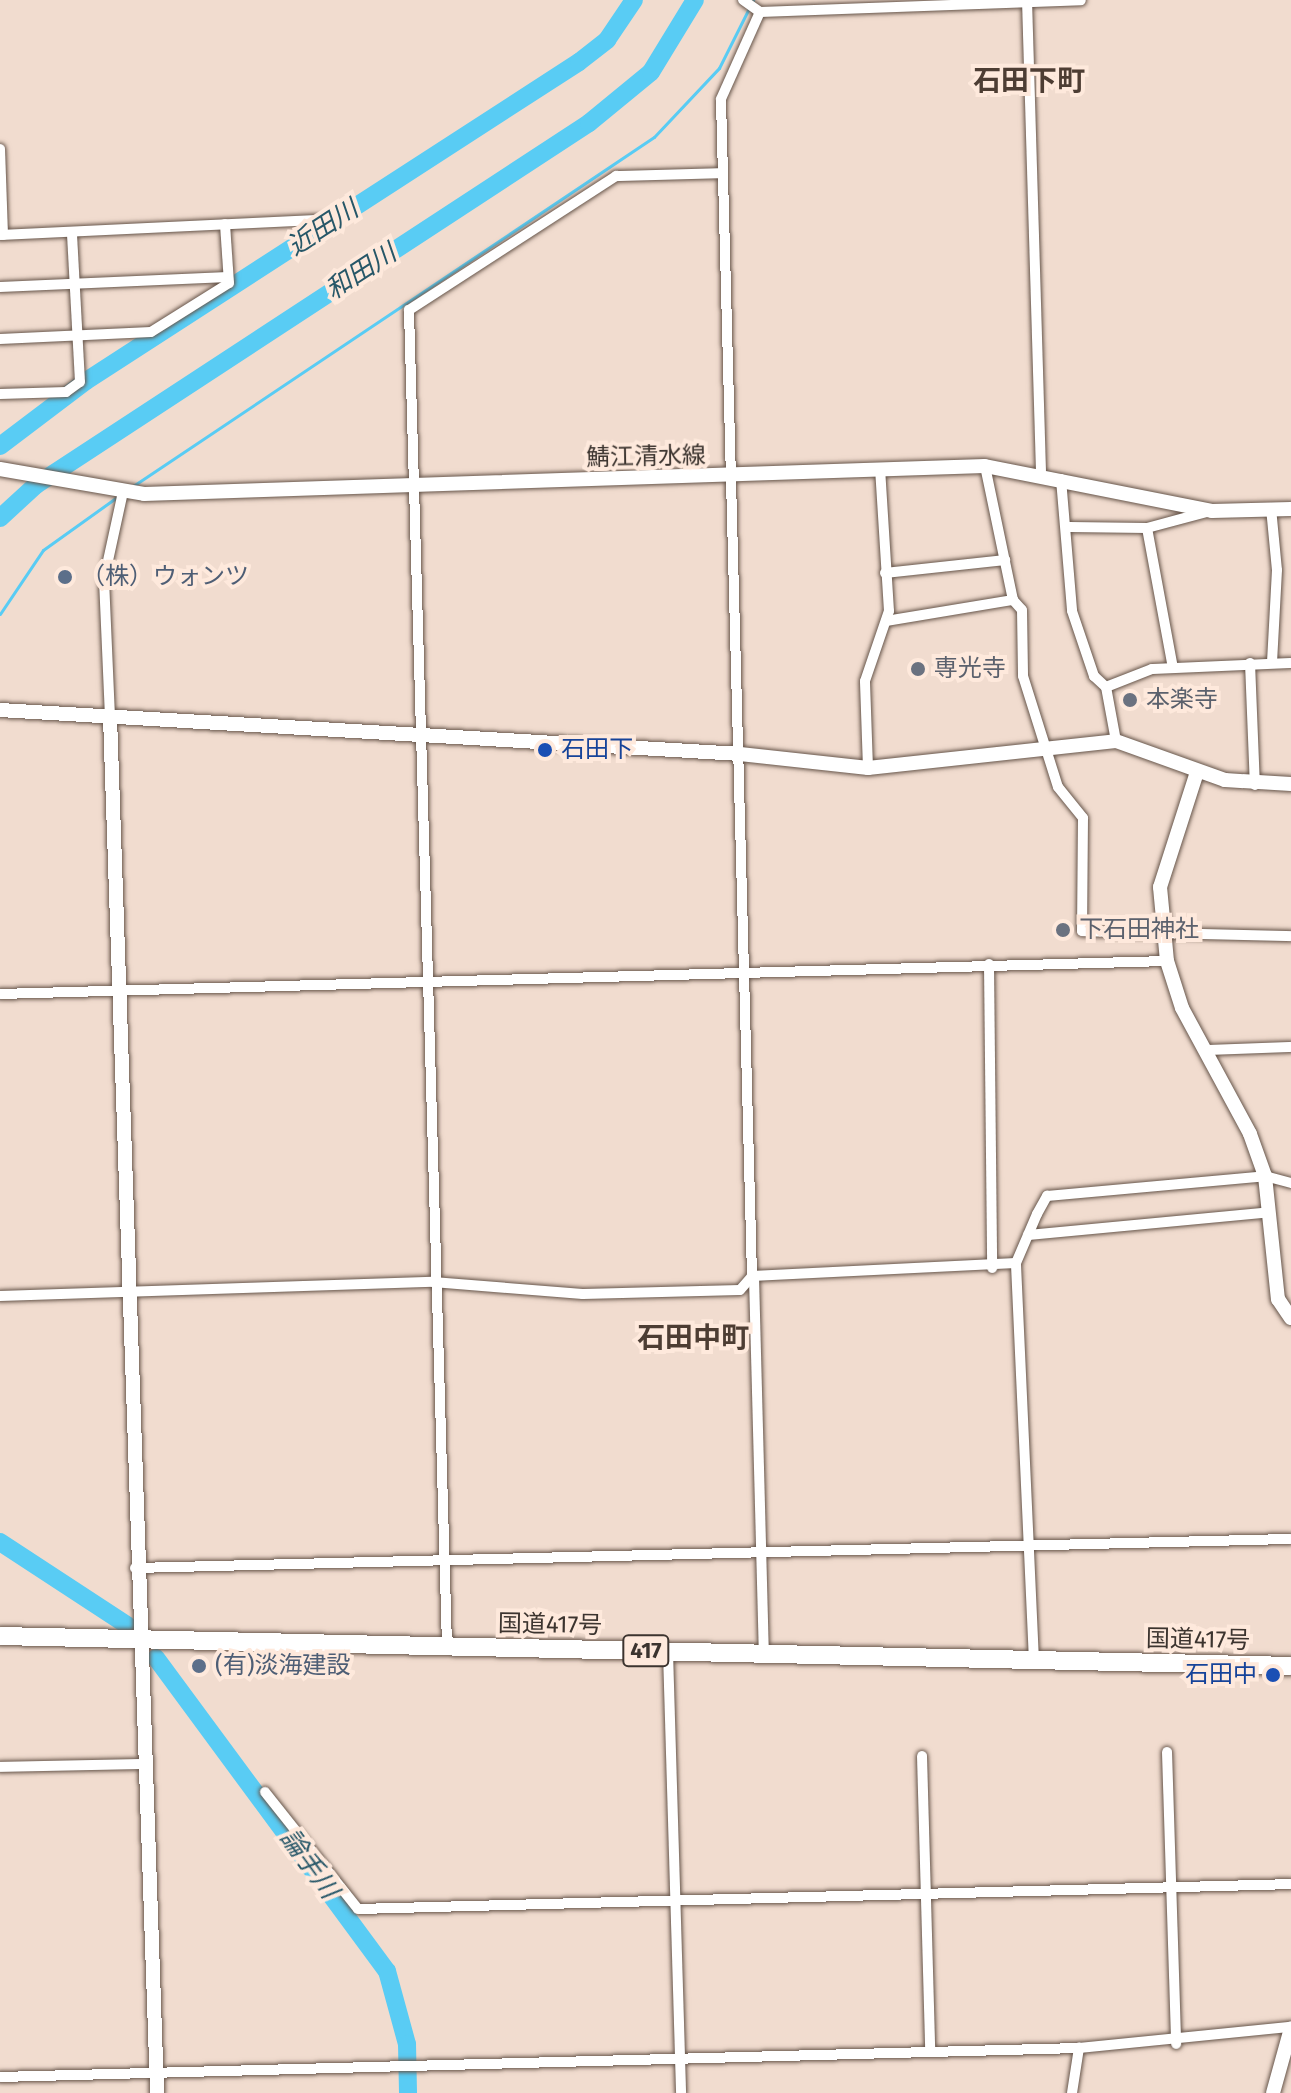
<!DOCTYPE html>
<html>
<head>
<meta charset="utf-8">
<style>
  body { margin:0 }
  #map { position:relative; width:1291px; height:2093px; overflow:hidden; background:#f1dccf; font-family:"Fira Sans","Noto Sans JP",sans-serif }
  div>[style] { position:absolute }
  .stream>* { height:3px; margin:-1.5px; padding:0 1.5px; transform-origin:1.5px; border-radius:1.5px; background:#59ccf4 }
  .river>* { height:18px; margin:-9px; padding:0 9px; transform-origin:9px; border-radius:9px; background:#59ccf4 }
  .roads { filter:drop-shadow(0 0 2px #66554a) drop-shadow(0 0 2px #66554a) }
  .street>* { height:10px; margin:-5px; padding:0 5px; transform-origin:5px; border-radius:5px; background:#fff }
  .secondary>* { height:14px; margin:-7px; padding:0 7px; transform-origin:7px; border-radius:7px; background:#fff }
  .highway>* { height:18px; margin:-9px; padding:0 9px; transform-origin:9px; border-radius:9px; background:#fff }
  .dots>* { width:22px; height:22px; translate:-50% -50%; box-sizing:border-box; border:4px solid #fee9dc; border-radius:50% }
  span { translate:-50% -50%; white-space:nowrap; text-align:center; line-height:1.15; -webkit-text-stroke:8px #fee9dc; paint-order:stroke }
  .shield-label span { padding:2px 6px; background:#fee9dc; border:2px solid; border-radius:6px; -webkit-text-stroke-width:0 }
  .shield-label { font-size:22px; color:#3c342f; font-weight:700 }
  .street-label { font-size:24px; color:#3c342f }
  .service-label { font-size:24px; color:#4e5e75 }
  .left { translate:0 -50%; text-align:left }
  .worship-label { font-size:24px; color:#5b616d }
  .transit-label { font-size:24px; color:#164399 }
  .right { translate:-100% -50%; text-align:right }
  .water-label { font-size:26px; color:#275768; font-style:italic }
  .quarter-label { font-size:28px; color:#4d3d33; font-weight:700 }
</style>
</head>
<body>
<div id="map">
  <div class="stream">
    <i style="left:133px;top:486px;width:627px;rotate:-33.82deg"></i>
    <i style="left:654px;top:137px;width:95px;rotate:-46.7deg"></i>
    <i style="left:719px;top:68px;width:76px;rotate:-63.4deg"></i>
    <i style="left:0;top:614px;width:77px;rotate:-56.1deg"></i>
    <i style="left:43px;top:550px;width:91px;rotate:-35.6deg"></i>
  </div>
  <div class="river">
    <i style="left:0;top:446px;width:108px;rotate:-37.1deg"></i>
    <i style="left:86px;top:381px;width:587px;rotate:-32.91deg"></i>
    <i style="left:579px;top:62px;width:36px;rotate:-38deg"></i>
    <i style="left:607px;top:40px;width:48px;rotate:-56deg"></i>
    <i style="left:0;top:518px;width:49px;rotate:-42.5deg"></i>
    <i style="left:36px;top:485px;width:661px;rotate:-33.21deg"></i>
    <i style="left:589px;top:123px;width:80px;rotate:-39.4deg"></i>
    <i style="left:651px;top:72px;width:84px;rotate:-58.6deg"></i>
    <i style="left:0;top:1542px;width:152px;rotate:33.2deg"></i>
    <i style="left:156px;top:1658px;width:389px;rotate:53.6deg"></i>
    <i style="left:387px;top:1971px;width:76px;rotate:74.7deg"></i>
    <i style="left:407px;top:2044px;width:49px;rotate:88.8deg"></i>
  </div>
  <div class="roads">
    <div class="street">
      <i style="left:743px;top:0;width:21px;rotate:35deg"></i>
      <i style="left:760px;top:12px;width:321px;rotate:-2.1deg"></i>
      <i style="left:1027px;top:0;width:472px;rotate:88.3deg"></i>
      <i style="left:0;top:149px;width:86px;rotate:88deg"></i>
      <i style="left:0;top:235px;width:322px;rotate:-2.7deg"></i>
      <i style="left:0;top:287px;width:228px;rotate:-2.5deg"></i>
      <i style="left:0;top:339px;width:151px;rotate:-2.7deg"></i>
      <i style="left:151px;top:332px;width:92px;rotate:-32.1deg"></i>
      <i style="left:229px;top:283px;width:59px;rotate:-93.9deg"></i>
      <i style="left:0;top:394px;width:66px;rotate:-1.7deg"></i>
      <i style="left:66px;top:392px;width:17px;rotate:-36deg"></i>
      <i style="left:80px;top:382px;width:150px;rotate:-93.1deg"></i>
      <i style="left:985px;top:466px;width:137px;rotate:78.2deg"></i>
      <i style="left:1013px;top:600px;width:13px;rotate:48deg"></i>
      <i style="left:1022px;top:610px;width:66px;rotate:89.1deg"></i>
      <i style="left:1023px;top:676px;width:116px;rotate:72.5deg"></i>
      <i style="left:1058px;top:787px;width:40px;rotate:51deg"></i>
      <i style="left:1083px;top:818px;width:113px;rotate:90.5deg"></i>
      <i style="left:1082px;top:931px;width:209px;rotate:1.4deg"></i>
      <i style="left:1061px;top:479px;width:132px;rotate:85.2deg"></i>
      <i style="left:1072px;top:611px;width:69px;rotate:71.3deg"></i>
      <i style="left:1094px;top:676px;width:16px;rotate:43deg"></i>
      <i style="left:1106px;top:687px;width:55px;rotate:79.5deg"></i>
      <i style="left:1271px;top:508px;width:62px;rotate:84.5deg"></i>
      <i style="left:1277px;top:570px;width:91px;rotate:93.1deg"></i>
      <i style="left:1069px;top:527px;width:78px;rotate:0.7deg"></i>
      <i style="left:1147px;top:528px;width:65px;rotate:-15.1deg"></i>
      <i style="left:1147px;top:528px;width:142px;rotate:79.5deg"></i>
      <i style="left:885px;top:573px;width:121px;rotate:-6.2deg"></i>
      <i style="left:886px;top:621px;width:129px;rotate:-9.4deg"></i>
      <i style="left:1250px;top:663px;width:122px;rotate:87.7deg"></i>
      <i style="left:1106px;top:687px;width:49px;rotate:-21.4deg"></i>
      <i style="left:1152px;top:669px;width:139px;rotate:-2.5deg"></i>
      <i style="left:110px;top:717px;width:138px;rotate:-92.5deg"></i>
      <i style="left:104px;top:579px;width:89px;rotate:-77.7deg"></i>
      <i style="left:868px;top:768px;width:87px;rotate:-92deg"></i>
      <i style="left:865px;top:681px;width:74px;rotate:-71.1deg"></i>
      <i style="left:889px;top:611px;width:143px;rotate:-93.6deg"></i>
      <i style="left:989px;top:964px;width:304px;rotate:89.4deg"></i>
      <i style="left:0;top:994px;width:1167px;rotate:-1.62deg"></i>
      <i style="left:1206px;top:1050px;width:85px;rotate:-2deg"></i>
      <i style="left:1028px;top:1235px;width:243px;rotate:-5.4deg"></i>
      <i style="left:752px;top:1276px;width:264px;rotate:-2.8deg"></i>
      <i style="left:754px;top:1277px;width:377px;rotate:88.5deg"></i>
      <i style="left:0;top:1296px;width:433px;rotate:-1.9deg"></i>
      <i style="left:433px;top:1282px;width:150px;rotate:4.6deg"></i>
      <i style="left:583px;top:1294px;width:157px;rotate:-1.5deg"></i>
      <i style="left:740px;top:1290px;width:18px;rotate:-49deg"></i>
      <i style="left:752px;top:1276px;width:1177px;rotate:-91.51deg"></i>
      <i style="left:721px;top:99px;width:95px;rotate:-65.9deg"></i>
      <i style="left:135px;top:1568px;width:1156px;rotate:-1.44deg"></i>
      <i style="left:447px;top:1646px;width:1337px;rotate:-91.63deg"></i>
      <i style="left:409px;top:310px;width:247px;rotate:-32.9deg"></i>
      <i style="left:616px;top:176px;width:106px;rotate:-1.6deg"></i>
      <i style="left:668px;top:1652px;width:441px;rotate:88.3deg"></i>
      <i style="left:1034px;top:1661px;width:398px;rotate:-92.6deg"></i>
      <i style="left:1016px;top:1263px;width:53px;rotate:-66.8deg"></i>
      <i style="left:1037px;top:1214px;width:21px;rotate:-61deg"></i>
      <i style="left:1047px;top:1196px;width:219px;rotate:-5.2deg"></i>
      <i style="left:1265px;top:1176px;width:27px;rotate:15deg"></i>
      <i style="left:1167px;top:1752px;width:292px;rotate:88.2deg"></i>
      <i style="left:922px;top:1756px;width:294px;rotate:88.4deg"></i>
      <i style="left:0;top:1767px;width:148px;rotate:-1.2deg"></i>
      <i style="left:265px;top:1792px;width:149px;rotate:51.5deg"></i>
      <i style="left:358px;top:1909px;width:933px;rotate:-1.53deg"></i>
      <i style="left:0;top:2077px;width:1079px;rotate:-1.54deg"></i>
      <i style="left:1079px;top:2048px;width:213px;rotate:-5.7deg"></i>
      <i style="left:1072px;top:2093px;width:46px;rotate:-81.2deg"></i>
    </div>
    <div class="secondary">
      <i style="left:0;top:469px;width:146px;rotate:9.8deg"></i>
      <i style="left:144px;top:494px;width:841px;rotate:-1.91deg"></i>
      <i style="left:985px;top:466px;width:231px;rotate:11.2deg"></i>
      <i style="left:1212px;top:511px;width:79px;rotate:-1.5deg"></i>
      <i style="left:0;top:710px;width:741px;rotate:3.4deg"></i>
      <i style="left:740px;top:754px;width:129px;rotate:6.2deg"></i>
      <i style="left:868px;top:768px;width:249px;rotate:-6.2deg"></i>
      <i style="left:1116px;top:741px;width:116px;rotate:19.7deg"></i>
      <i style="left:1225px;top:780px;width:66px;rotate:3.5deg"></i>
      <i style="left:110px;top:717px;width:1377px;rotate:88.04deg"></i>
      <i style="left:1197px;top:772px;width:121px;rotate:107.8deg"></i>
      <i style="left:1160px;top:887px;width:74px;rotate:84.6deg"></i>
      <i style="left:1167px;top:961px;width:49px;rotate:72.3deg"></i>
      <i style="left:1182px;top:1008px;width:143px;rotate:61.6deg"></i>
      <i style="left:1250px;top:1134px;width:45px;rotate:70.3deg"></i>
      <i style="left:1265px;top:1176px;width:124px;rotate:84deg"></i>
      <i style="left:1278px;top:1299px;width:23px;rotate:56deg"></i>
      <i style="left:1273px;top:2093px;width:67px;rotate:-74.5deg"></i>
    </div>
    <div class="highway">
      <i style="left:0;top:1636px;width:1291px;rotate:1.33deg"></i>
    </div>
  </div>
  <div class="dots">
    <i style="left:65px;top:577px;background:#5c6f8a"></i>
    <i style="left:918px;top:669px;background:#6b7280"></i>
    <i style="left:1130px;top:700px;background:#6b7280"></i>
    <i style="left:545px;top:750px;background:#1a4fb4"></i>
    <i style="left:1063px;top:930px;background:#6b7280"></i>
    <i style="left:199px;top:1666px;background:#5c6f8a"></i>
    <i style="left:1273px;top:1675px;background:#1a4fb4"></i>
  </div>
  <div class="shield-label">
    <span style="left:646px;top:1651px">417</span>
  </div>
  <div class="street-label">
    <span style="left:646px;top:457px;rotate:-1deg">鯖江清水線</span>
    <span style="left:550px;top:1625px;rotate:1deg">国道417号</span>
    <span style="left:1198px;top:1640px;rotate:1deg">国道417号</span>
  </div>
  <div class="service-label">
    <span class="left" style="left:81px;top:577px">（株）ウォンツ</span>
    <span class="left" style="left:215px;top:1666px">(有)淡海建設</span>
  </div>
  <div class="worship-label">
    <span class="left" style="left:934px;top:669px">専光寺</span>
    <span class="left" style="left:1146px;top:700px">本楽寺</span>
    <span class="left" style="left:1079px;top:930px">下石田神社</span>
  </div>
  <div class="transit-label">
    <span class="left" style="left:561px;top:750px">石田下</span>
    <span class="right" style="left:1257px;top:1675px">石田中</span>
  </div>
  <div class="water-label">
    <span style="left:323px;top:228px;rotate:-33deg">近田川</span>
    <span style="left:361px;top:272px;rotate:-33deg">和田川</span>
    <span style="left:309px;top:1864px;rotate:54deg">論手川</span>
  </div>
  <div class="quarter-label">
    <span style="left:1029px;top:81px">石田下町</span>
    <span style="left:693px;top:1338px">石田中町</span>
  </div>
</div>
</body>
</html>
